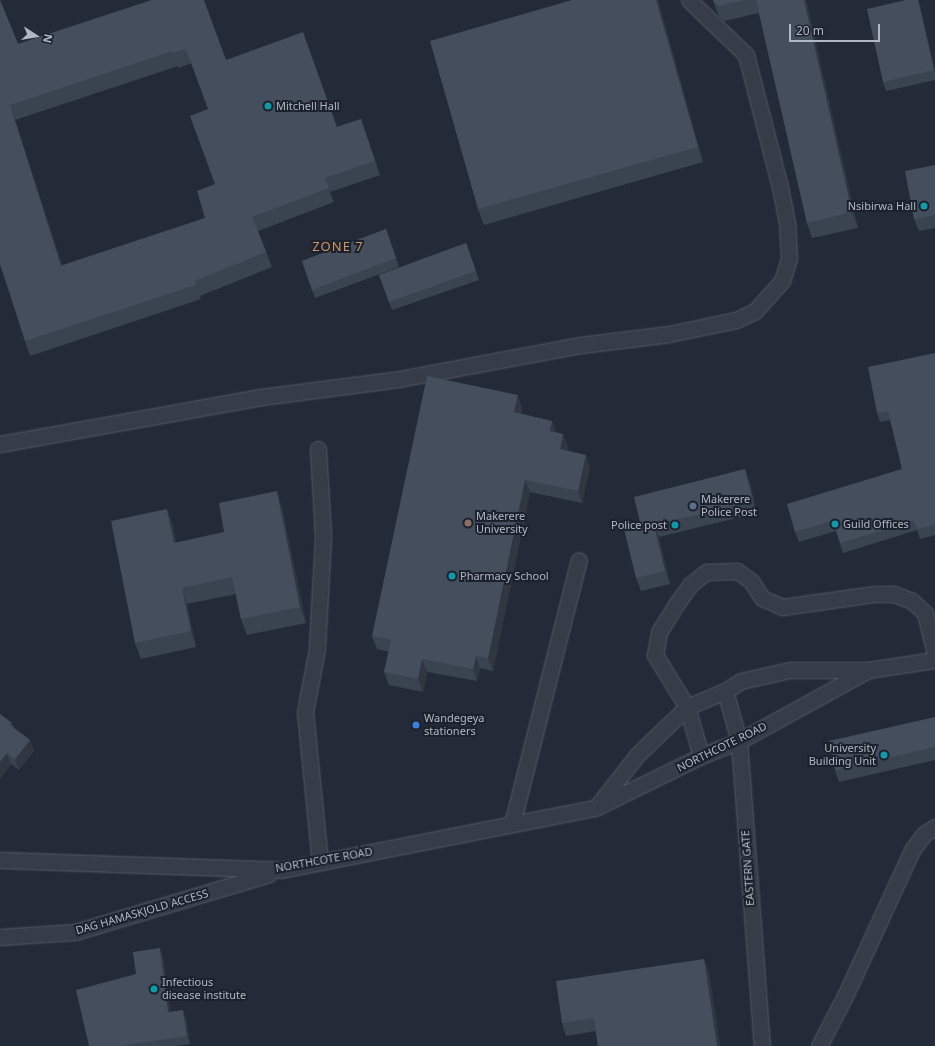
<!DOCTYPE html>
<html>
<head>
<meta charset="utf-8">
<style>
  body { margin:0 }
  #map { position:relative; width:935px; height:1046px; overflow:hidden; background:#232b38; font-family:"Noto Sans",sans-serif }
  div>[style] { position:absolute }
  .roads { filter:drop-shadow(0 0 1px #545b66) drop-shadow(0 0 1px #545b66) }
  .lane>* { height:15px; margin:-7.5px; padding:0 7.5px; transform-origin:7.5px; border-radius:7.5px; background:#363d49 }
  .wall>* { inset:0; background:#3a4350 }
  .shaded-wall>* { inset:0; background:#303741 }
  .building>* { inset:0; background:#444e5d }
  .dots>* { width:11px; height:11px; translate:-50% -50%; box-sizing:border-box; border:2px solid #1c222d; border-radius:50% }
  span { translate:-50% -50%; white-space:nowrap; text-align:center; line-height:1.15; -webkit-text-stroke:4px #1c222d; paint-order:stroke }
  .poi-label { font-size:11px; color:#b1b8c5 }
  .left { translate:0 -50%; text-align:left }
  .right { translate:-100% -50%; text-align:right }
  .street-label { font-size:11px; color:#b1b8c5 }
  .quarter-label { font-size:13px; color:#cd9464; letter-spacing:1px }
  .north { position:absolute; left:16px; top:16px; width:40px; height:40px; -webkit-text-stroke:3px #1c222d; paint-order:stroke; rotate:102deg; font-size:11px; font-weight:700; line-height:16px; text-align:center; color:#b1b8c5 }
  .north::after { content:''; display:block; margin:auto; width:14px; height:18px; background:#b1b8c5; clip-path:polygon(50% 0,100% 100%,50% 72%,0 100%) }
  .scale { position:absolute; left:789px; top:24px; width:91px; height:18px; box-sizing:border-box; border:2px solid #b1b8c5; border-top:0; padding-left:5px; font-size:12px; line-height:14px; white-space:nowrap; color:#b1b8c5; -webkit-text-stroke:3px #1c222d; paint-order:stroke }
</style>
</head>
<body>
<div id="map">
  <div class="roads">
    <div class="lane">
      <i style="left:0;top:444px;width:265px;rotate:-10.2deg"></i>
      <i style="left:261px;top:397px;width:139px;rotate:-7.4deg"></i>
      <i style="left:399px;top:379px;width:185px;rotate:-10.6deg"></i>
      <i style="left:581px;top:345px;width:89px;rotate:-7.1deg"></i>
      <i style="left:669px;top:334px;width:68px;rotate:-11.8deg"></i>
      <i style="left:736px;top:320px;width:21px;rotate:-25deg"></i>
      <i style="left:755px;top:311px;width:40px;rotate:-48deg"></i>
      <i style="left:782px;top:281px;width:24px;rotate:-73deg"></i>
      <i style="left:789px;top:258px;width:35px;rotate:-93deg"></i>
      <i style="left:787px;top:223px;width:37px;rotate:-101deg"></i>
      <i style="left:780px;top:187px;width:136px;rotate:-104.4deg"></i>
      <i style="left:746px;top:55px;width:79px;rotate:-136deg"></i>
      <i style="left:318px;top:449px;width:88px;rotate:86.7deg"></i>
      <i style="left:323px;top:537px;width:112px;rotate:93.1deg"></i>
      <i style="left:317px;top:649px;width:64px;rotate:100.8deg"></i>
      <i style="left:305px;top:712px;width:151px;rotate:84.3deg"></i>
      <i style="left:725px;top:691px;width:52px;rotate:74.4deg"></i>
      <i style="left:739px;top:741px;width:306px;rotate:85.7deg"></i>
      <i style="left:701px;top:756px;width:51px;rotate:-105.9deg"></i>
      <i style="left:687px;top:707px;width:61px;rotate:-121.6deg"></i>
      <i style="left:655px;top:655px;width:23px;rotate:-80deg"></i>
      <i style="left:659px;top:632px;width:31px;rotate:-58deg"></i>
      <i style="left:675px;top:606px;width:26px;rotate:-54deg"></i>
      <i style="left:690px;top:585px;width:21px;rotate:-39deg"></i>
      <i style="left:706px;top:572px;width:31px;rotate:-2deg"></i>
      <i style="left:737px;top:571px;width:17px;rotate:36deg"></i>
      <i style="left:751px;top:581px;width:20px;rotate:57deg"></i>
      <i style="left:762px;top:598px;width:22px;rotate:24deg"></i>
      <i style="left:782px;top:607px;width:94px;rotate:-8deg"></i>
      <i style="left:875px;top:594px;width:19px"></i>
      <i style="left:894px;top:594px;width:19px;rotate:21deg"></i>
      <i style="left:912px;top:601px;width:18px;rotate:43deg"></i>
      <i style="left:925px;top:613px;width:42px;rotate:76.3deg"></i>
      <i style="left:598px;top:805px;width:63px;rotate:-52deg"></i>
      <i style="left:637px;top:755px;width:69px;rotate:-43.8deg"></i>
      <i style="left:687px;top:707px;width:41px;rotate:-22.8deg"></i>
      <i style="left:725px;top:691px;width:19px;rotate:-32deg"></i>
      <i style="left:741px;top:681px;width:50px;rotate:-12.7deg"></i>
      <i style="left:790px;top:670px;width:78px"></i>
      <i style="left:868px;top:670px;width:68px;rotate:-8.5deg"></i>
      <i style="left:512px;top:824px;width:272px;rotate:-75.8deg"></i>
      <i style="left:0;top:860px;width:281px;rotate:2deg"></i>
      <i style="left:281px;top:870px;width:320px;rotate:-11.2deg"></i>
      <i style="left:595px;top:808px;width:118px;rotate:-26.1deg"></i>
      <i style="left:701px;top:756px;width:41px;rotate:-21.5deg"></i>
      <i style="left:739px;top:741px;width:147px;rotate:-28.8deg"></i>
      <i style="left:0;top:937px;width:75px;rotate:-3.8deg"></i>
      <i style="left:75px;top:932px;width:202px;rotate:-16.6deg"></i>
      <i style="left:819px;top:1046px;width:56px;rotate:-62.5deg"></i>
      <i style="left:845px;top:996px;width:161px;rotate:-65.3deg"></i>
      <i style="left:912px;top:850px;width:20px;rotate:-53deg"></i>
      <i style="left:924px;top:834px;width:13px;rotate:-32deg"></i>
    </div>
  </div>
  <div class="wall">
    <i style="clip-path:polygon(evenodd,0 0,18px 44px,152px 0,226px 60px,337px 127px,361px 119px,380px 175px,330px 192px,334px 202px,258px 231px,272px 267px,200px 296px,201px 299px,30px 356px,25px 341px,0 0,192px 63px,208px 109px,215px 184px,205px 218px,62px 265px,15px 120px,178px 66px,178px 68px,192px 63px)"></i>
    <i style="clip-path:polygon(572px 0,658px 0,703px 162px,484px 225px,478px 209px)"></i>
    <i style="clip-path:polygon(713px 0,806px 0,858px 228px,812px 238px,807px 223px,759px 13px,724px 21px,719px 17px)"></i>
    <i style="clip-path:polygon(906px 0,918px 0,920px 6px,935px 71px,935px 80px,886px 91px,883px 82px)"></i>
    <i style="clip-path:polygon(935px 165px,935px 228px,919px 231px,914px 219px)"></i>
    <i style="clip-path:polygon(386px 229px,399px 267px,315px 298px,302px 261px)"></i>
    <i style="clip-path:polygon(466px 243px,479px 280px,392px 310px,379px 275px)"></i>
    <i style="clip-path:polygon(935px 353px,935px 535px,920px 539px,917px 530px,843px 553px,836px 531px,799px 542px,795px 532px,902px 469px,891px 420px,880px 422px,877px 413px)"></i>
    <i style="clip-path:polygon(522px 408px,521px 414px,552px 421px,556px 432px,568px 446px,567px 451px,590px 467px,582px 503px,530px 492px,493px 671px,480px 668px,477px 681px,427px 672px,423px 692px,389px 685px,384px 672px,389px 652px,377px 649px,372px 636px)"></i>
    <i style="clip-path:polygon(750px 482px,757px 513px,659px 537px,670px 584px,641px 591px,636px 578px,641px 526px)"></i>
    <i style="clip-path:polygon(282px 507px,306px 623px,247px 635px,241px 619px,236px 594px,187px 604px,196px 647px,141px 659px,135px 643px,173px 525px,176px 543px,224px 532px)"></i>
    <i style="clip-path:polygon(935px 717px,935px 760px,839px 782px,835px 770px)"></i>
    <i style="clip-path:polygon(12px 723px,14px 728px,30px 740px,34px 751px,19px 770px,11px 764px,0 779px)"></i>
    <i style="clip-path:polygon(163px 956px,170px 1012px,186px 1018px,190px 1044px,176px 1046px,89px 1046px)"></i>
    <i style="clip-path:polygon(704px 959px,709px 972px,720px 1046px,598px 1046px,596px 1031px,566px 1036px,562px 1023px)"></i>
  </div>
  <div class="shaded-wall">
    <i style="clip-path:polygon(656px 0,658px 0,703px 162px,698px 147px)"></i>
    <i style="clip-path:polygon(804px 0,806px 0,858px 228px,852px 212px)"></i>
    <i style="clip-path:polygon(918px 0,920px 6px,935px 71px,935px 74px,934px 70px)"></i>
    <i style="clip-path:polygon(10px 105px,15px 120px,67px 280px,61px 266px)"></i>
    <i style="clip-path:polygon(361px 119px,366px 133px,380px 175px,375px 161px)"></i>
    <i style="clip-path:polygon(518px 395px,522px 408px,519px 425px,514px 412px)"></i>
    <i style="clip-path:polygon(552px 421px,557px 433px,550px 431px)"></i>
    <i style="clip-path:polygon(563px 434px,568px 446px,564px 462px,560px 449px)"></i>
    <i style="clip-path:polygon(586px 455px,590px 467px,582px 503px,578px 491px)"></i>
    <i style="clip-path:polygon(745px 469px,750px 482px,757px 513px,753px 501px)"></i>
    <i style="clip-path:polygon(525px 480px,530px 492px,493px 671px,488px 658px)"></i>
    <i style="clip-path:polygon(277px 491px,282px 507px,306px 623px,300px 607px)"></i>
    <i style="clip-path:polygon(167px 509px,173px 525px,179px 559px,174px 543px)"></i>
    <i style="clip-path:polygon(654px 525px,659px 537px,670px 584px,665px 571px)"></i>
    <i style="clip-path:polygon(182px 588px,187px 604px,196px 647px,191px 631px)"></i>
    <i style="clip-path:polygon(476px 656px,480px 668px,477px 681px,473px 669px)"></i>
    <i style="clip-path:polygon(422px 659px,427px 672px,423px 692px,418px 679px)"></i>
    <i style="clip-path:polygon(30px 740px,34px 751px,19px 770px,15px 759px)"></i>
    <i style="clip-path:polygon(7px 753px,11px 764px,0 779px,0 762px)"></i>
    <i style="clip-path:polygon(160px 948px,163px 956px,171px 1020px,168px 1012px)"></i>
    <i style="clip-path:polygon(704px 959px,709px 972px,720px 1046px,717px 1046px)"></i>
    <i style="clip-path:polygon(183px 1010px,186px 1018px,190px 1044px,187px 1036px)"></i>
  </div>
  <div class="building">
    <i style="clip-path:polygon(evenodd,0 0,18px 44px,152px 0,204px 0,226px 60px,303px 32px,337px 127px,361px 119px,375px 161px,325px 178px,329px 188px,252px 217px,266px 252px,195px 281px,196px 285px,25px 341px,0 264px,0 0,186px 49px,208px 109px,190px 116px,215px 184px,197px 191px,205px 218px,61px 266px,10px 105px,172px 51px,173px 53px,186px 49px)"></i>
    <i style="clip-path:polygon(572px 0,656px 0,698px 147px,478px 209px,430px 41px)"></i>
    <i style="clip-path:polygon(713px 0,745px 0,719px 6px,714px 2px)"></i>
    <i style="clip-path:polygon(756px 0,804px 0,852px 212px,807px 223px)"></i>
    <i style="clip-path:polygon(906px 0,918px 0,934px 70px,883px 82px,867px 9px)"></i>
    <i style="clip-path:polygon(935px 165px,935px 215px,914px 219px,905px 171px)"></i>
    <i style="clip-path:polygon(386px 229px,396px 258px,312px 290px,302px 261px)"></i>
    <i style="clip-path:polygon(466px 243px,476px 271px,389px 302px,379px 275px)"></i>
    <i style="clip-path:polygon(935px 353px,935px 525px,917px 529px,914px 521px,840px 543px,833px 521px,795px 532px,787px 504px,902px 469px,888px 411px,877px 413px,868px 367px)"></i>
    <i style="clip-path:polygon(427px 376px,518px 395px,514px 412px,552px 421px,550px 431px,563px 434px,560px 449px,586px 455px,578px 491px,525px 480px,488px 658px,476px 656px,473px 669px,422px 659px,418px 679px,384px 672px,391px 640px,372px 636px)"></i>
    <i style="clip-path:polygon(745px 469px,753px 501px,654px 525px,665px 571px,636px 578px,624px 529px,641px 526px,634px 497px)"></i>
    <i style="clip-path:polygon(277px 491px,300px 607px,241px 619px,232px 577px,182px 588px,191px 631px,135px 643px,111px 521px,167px 509px,174px 543px,224px 532px,219px 503px)"></i>
    <i style="clip-path:polygon(0 714px,12px 723px,10px 725px,30px 740px,15px 759px,7px 753px,0 762px)"></i>
    <i style="clip-path:polygon(935px 717px,935px 747px,835px 770px,829px 741px)"></i>
    <i style="clip-path:polygon(160px 948px,168px 1012px,183px 1010px,187px 1036px,119px 1046px,89px 1046px,76px 990px,136px 974px,133px 952px)"></i>
    <i style="clip-path:polygon(704px 959px,717px 1046px,598px 1046px,594px 1018px,562px 1023px,556px 981px)"></i>
  </div>
  <div class="dots">
    <i style="left:268px;top:106px;background:#0f9aa8"></i>
    <i style="left:924px;top:206px;background:#0f9aa8"></i>
    <i style="left:693px;top:506px;background:#5c6f8a"></i>
    <i style="left:468px;top:523px;background:#8d6e63"></i>
    <i style="left:835px;top:524px;background:#0f9aa8"></i>
    <i style="left:675px;top:525px;background:#0f9aa8"></i>
    <i style="left:452px;top:576px;background:#0f9aa8"></i>
    <i style="left:416px;top:725px;background:#3f7fe0"></i>
    <i style="left:884px;top:755px;background:#0f9aa8"></i>
    <i style="left:154px;top:989px;background:#0f9aa8"></i>
  </div>
  <div class="poi-label">
    <span class="left" style="left:276px;top:106px">Mitchell Hall</span>
    <span class="right" style="left:916px;top:206px">Nsibirwa Hall</span>
    <span class="left" style="left:701px;top:506px">Makerere<br>Police Post</span>
    <span class="left" style="left:476px;top:523px">Makerere<br>University</span>
    <span class="left" style="left:843px;top:524px">Guild Offices</span>
    <span class="right" style="left:667px;top:525px">Police post</span>
    <span class="left" style="left:460px;top:576px">Pharmacy School</span>
    <span class="left" style="left:424px;top:725px">Wandegeya<br>stationers</span>
    <span class="right" style="left:876px;top:755px">University<br>Building Unit</span>
    <span class="left" style="left:162px;top:989px">Infectious<br>disease institute</span>
  </div>
  <div class="street-label">
    <span style="left:722px;top:747px;rotate:-26deg">NORTHCOTE ROAD</span>
    <span style="left:324px;top:860px;rotate:-10deg">NORTHCOTE ROAD</span>
    <span style="left:748px;top:868px;rotate:-94deg">EASTERN GATE</span>
    <span style="left:142px;top:912px;rotate:-16deg">DAG HAMASKJOLD ACCESS</span>
  </div>
  <div class="quarter-label">
    <span style="left:338px;top:246px">ZONE 7</span>
  </div>
  <div class="north">N</div>
  <div class="scale">20 m</div>
</div>
</body>
</html>
